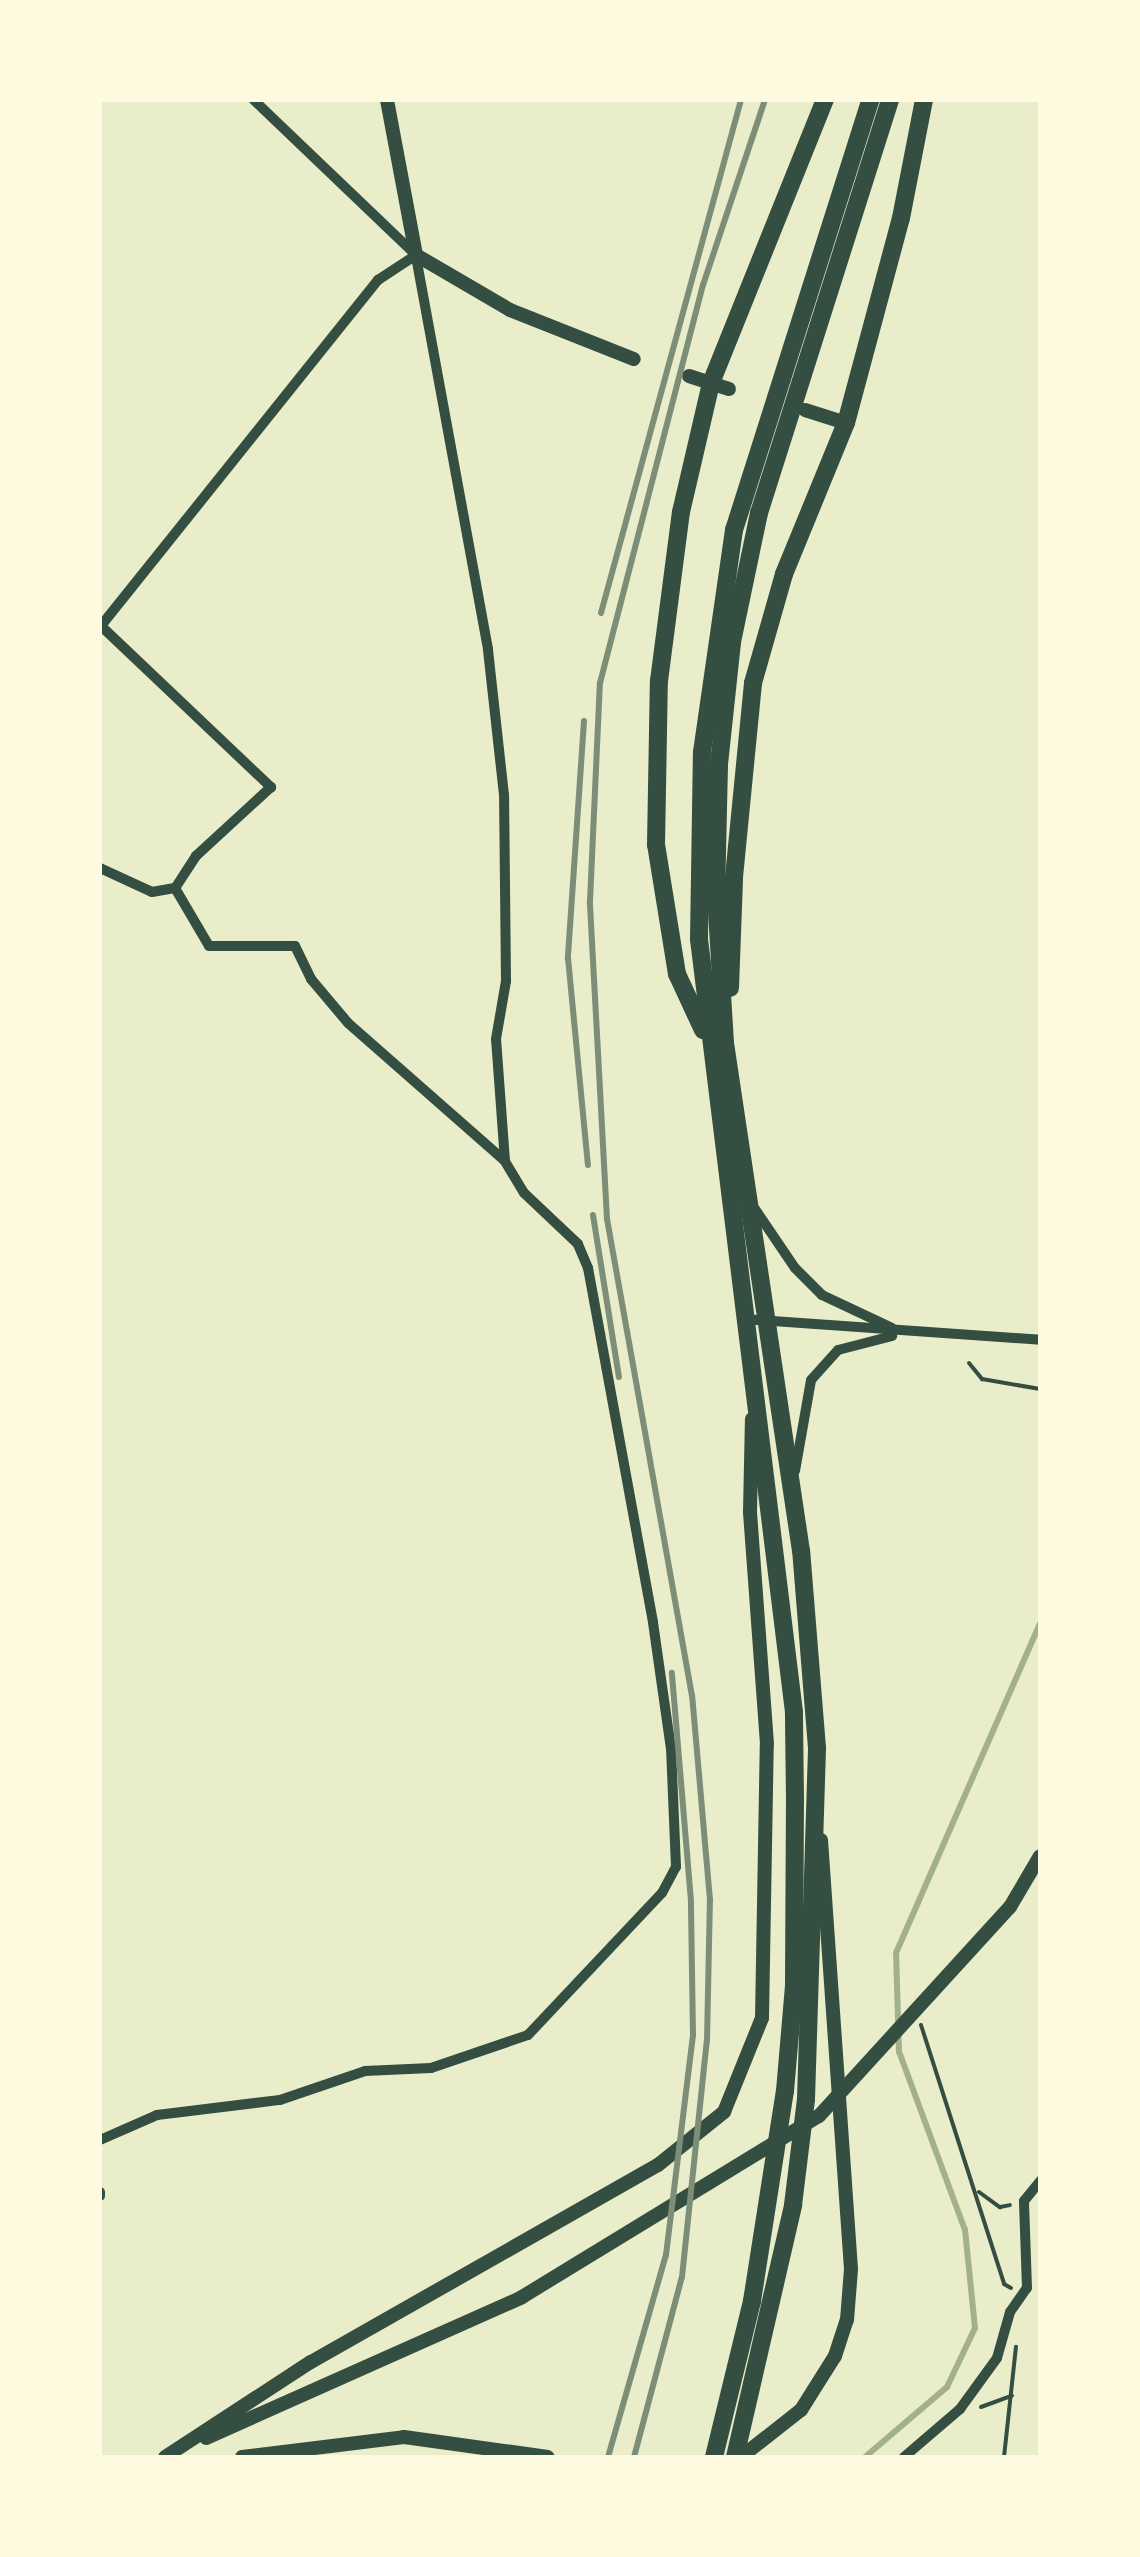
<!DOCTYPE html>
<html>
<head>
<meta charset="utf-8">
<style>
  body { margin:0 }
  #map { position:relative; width:1140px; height:2557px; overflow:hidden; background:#e9edc9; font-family:"PT Sans Narrow",sans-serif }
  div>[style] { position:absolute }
  .stream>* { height:6px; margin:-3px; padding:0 3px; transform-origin:3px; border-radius:3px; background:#a3b18a }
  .path>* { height:4px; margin:-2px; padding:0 2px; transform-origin:2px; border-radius:2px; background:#344e41 }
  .minor>* { height:10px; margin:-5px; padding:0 5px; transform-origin:5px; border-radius:5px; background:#344e41 }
  .tertiary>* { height:14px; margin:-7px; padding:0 7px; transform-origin:7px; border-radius:7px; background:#344e41 }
  .primary>* { height:18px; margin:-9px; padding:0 9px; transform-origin:9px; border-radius:9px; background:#344e41 }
  .rail>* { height:6px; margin:-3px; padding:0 3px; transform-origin:3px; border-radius:3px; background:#7c8e77 }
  span { translate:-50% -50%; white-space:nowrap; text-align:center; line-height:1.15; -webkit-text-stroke:10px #fefae0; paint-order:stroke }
  .frame { position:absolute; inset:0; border:102px solid #fefae0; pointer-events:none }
</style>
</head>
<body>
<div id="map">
  <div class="stream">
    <i style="left:865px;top:2457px;width:108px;rotate:-40.5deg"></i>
    <i style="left:947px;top:2387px;width:65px;rotate:-64.6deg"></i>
    <i style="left:975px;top:2328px;width:99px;rotate:-95.8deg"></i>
    <i style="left:965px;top:2230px;width:190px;rotate:-110.3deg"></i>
    <i style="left:899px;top:2052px;width:99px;rotate:-91.7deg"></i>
    <i style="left:896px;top:1953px;width:359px;rotate:-66.4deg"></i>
  </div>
  <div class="path">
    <i style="left:969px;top:1363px;width:21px;rotate:51deg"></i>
    <i style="left:982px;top:1379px;width:59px;rotate:9.8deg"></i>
    <i style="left:921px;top:2025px;width:272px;rotate:72.2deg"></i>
    <i style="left:1004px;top:2284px;width:8px;rotate:30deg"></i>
    <i style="left:979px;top:2192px;width:26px;rotate:36deg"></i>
    <i style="left:1000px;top:2207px;width:10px;rotate:-11deg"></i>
    <i style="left:981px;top:2407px;width:33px;rotate:-20deg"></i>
    <i style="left:1004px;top:2457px;width:111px;rotate:-83.8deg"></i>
  </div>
  <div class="minor">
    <i style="left:100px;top:625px;width:236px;rotate:43.5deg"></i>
    <i style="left:271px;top:787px;width:102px;rotate:137.4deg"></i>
    <i style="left:196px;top:856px;width:38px;rotate:123deg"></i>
    <i style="left:175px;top:888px;width:67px;rotate:59.6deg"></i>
    <i style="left:209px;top:946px;width:86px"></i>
    <i style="left:295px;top:946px;width:37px;rotate:64deg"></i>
    <i style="left:311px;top:979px;width:57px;rotate:49.9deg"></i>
    <i style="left:348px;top:1023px;width:209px;rotate:41.3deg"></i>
    <i style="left:100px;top:627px;width:445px;rotate:-51.3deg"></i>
    <i style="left:378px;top:280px;width:45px;rotate:-33.3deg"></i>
    <i style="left:100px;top:868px;width:57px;rotate:24.8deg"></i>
    <i style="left:152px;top:892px;width:23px;rotate:-10deg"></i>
    <i style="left:755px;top:1209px;width:71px;rotate:55.9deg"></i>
    <i style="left:795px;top:1268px;width:38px;rotate:45deg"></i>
    <i style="left:822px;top:1295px;width:77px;rotate:25.2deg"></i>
    <i style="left:743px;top:1319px;width:298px;rotate:4deg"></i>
    <i style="left:795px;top:1471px;width:92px;rotate:-80deg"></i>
    <i style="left:811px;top:1380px;width:40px;rotate:-48deg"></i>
    <i style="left:838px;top:1350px;width:56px;rotate:-14.5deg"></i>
    <i style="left:100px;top:2140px;width:62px;rotate:-23.7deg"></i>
    <i style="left:157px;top:2115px;width:124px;rotate:-7deg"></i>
    <i style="left:280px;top:2100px;width:90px;rotate:-18.8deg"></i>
    <i style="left:365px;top:2071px;width:66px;rotate:-2.6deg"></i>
    <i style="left:431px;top:2068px;width:102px;rotate:-18.8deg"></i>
    <i style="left:528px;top:2035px;width:195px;rotate:-46.7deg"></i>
    <i style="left:662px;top:1893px;width:30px;rotate:-62deg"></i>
    <i style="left:676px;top:1867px;width:118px;rotate:-92.4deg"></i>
    <i style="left:671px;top:1749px;width:128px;rotate:-98.1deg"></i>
    <i style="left:653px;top:1622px;width:360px;rotate:-100.4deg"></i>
    <i style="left:588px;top:1268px;width:26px;rotate:-113deg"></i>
    <i style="left:578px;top:1244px;width:74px;rotate:-136.6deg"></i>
    <i style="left:524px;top:1193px;width:37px;rotate:-121deg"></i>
    <i style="left:505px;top:1161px;width:122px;rotate:-94.2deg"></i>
    <i style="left:496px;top:1039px;width:59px;rotate:-80.2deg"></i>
    <i style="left:506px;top:981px;width:186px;rotate:-90.6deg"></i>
    <i style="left:504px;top:795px;width:147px;rotate:-96.3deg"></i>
    <i style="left:488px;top:649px;width:401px;rotate:-100.4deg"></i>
    <i style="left:416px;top:255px;width:224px;rotate:-136.3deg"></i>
    <i style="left:100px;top:2192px;width:4px;rotate:90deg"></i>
    <i style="left:904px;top:2457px;width:74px;rotate:-40.6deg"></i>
    <i style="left:960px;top:2409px;width:63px;rotate:-54deg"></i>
    <i style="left:997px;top:2358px;width:48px;rotate:-74.2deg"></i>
    <i style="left:1010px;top:2312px;width:29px;rotate:-55deg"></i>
    <i style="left:1027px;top:2288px;width:87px;rotate:-92deg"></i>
    <i style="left:1024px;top:2201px;width:26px;rotate:-51deg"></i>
  </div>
  <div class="tertiary">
    <i style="left:387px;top:100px;width:158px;rotate:79.4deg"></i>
    <i style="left:416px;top:255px;width:109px;rotate:30.3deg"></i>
    <i style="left:510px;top:310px;width:133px;rotate:21.6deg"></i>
    <i style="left:689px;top:376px;width:42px;rotate:18deg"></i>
    <i style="left:805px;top:410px;width:43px;rotate:17.6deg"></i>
    <i style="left:206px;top:2438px;width:346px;rotate:-24deg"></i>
    <i style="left:522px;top:2297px;width:348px;rotate:-31.4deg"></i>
    <i style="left:819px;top:2116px;width:283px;rotate:-47.6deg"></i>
    <i style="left:1010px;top:1907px;width:59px;rotate:-59.5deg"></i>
    <i style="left:165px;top:2457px;width:174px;rotate:-33.1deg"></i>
    <i style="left:311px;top:2362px;width:399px;rotate:-29.6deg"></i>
    <i style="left:658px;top:2165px;width:85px;rotate:-38.8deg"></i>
    <i style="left:724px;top:2112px;width:101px;rotate:-68deg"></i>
    <i style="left:762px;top:2018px;width:274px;rotate:-89deg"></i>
    <i style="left:767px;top:1744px;width:233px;rotate:-94.2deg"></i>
    <i style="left:750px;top:1512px;width:93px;rotate:-88.8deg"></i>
    <i style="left:242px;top:2457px;width:163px;rotate:-7deg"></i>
    <i style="left:404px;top:2437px;width:145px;rotate:7.9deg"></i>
    <i style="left:741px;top:2457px;width:76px;rotate:-38.1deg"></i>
    <i style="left:801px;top:2410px;width:64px;rotate:-57.8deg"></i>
    <i style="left:835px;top:2356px;width:38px;rotate:-72deg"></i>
    <i style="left:847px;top:2320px;width:51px;rotate:-85.5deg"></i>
    <i style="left:851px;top:2269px;width:430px;rotate:-94deg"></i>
  </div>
  <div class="primary">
    <i style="left:730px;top:988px;width:111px;rotate:-87.9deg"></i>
    <i style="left:734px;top:877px;width:195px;rotate:-84.4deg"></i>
    <i style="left:753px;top:683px;width:113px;rotate:-74.1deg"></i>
    <i style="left:784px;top:574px;width:163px;rotate:-67.7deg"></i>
    <i style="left:846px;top:423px;width:212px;rotate:-75deg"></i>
    <i style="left:901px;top:218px;width:120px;rotate:-79deg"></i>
    <i style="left:703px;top:1030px;width:62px;rotate:-114.9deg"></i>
    <i style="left:677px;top:974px;width:131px;rotate:-99.2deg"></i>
    <i style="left:656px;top:845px;width:164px;rotate:-89deg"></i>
    <i style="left:659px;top:681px;width:170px;rotate:-82.6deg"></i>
    <i style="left:681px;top:512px;width:132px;rotate:-76.9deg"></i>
    <i style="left:711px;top:383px;width:305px;rotate:-68.1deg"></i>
    <i style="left:714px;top:2457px;width:161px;rotate:-76.3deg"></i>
    <i style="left:752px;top:2301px;width:213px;rotate:-81.1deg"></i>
    <i style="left:785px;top:2091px;width:105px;rotate:-85.1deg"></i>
    <i style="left:794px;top:1986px;width:186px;rotate:-89.7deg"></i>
    <i style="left:795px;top:1800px;width:88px;rotate:-90.7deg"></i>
    <i style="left:794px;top:1712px;width:779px;rotate:-97.01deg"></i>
    <i style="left:699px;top:939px;width:187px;rotate:-89.1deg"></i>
    <i style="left:702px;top:752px;width:224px;rotate:-81.8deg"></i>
    <i style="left:734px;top:530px;width:451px;rotate:-72.4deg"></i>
    <i style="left:735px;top:2457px;width:259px;rotate:-77deg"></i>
    <i style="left:793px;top:2205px;width:107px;rotate:-83deg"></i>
    <i style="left:806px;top:2099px;width:351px;rotate:-88.2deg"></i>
    <i style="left:817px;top:1748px;width:198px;rotate:-94.6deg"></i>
    <i style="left:801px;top:1551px;width:514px;rotate:-98.51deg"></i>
    <i style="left:725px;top:1043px;width:146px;rotate:-93.5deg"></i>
    <i style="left:716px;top:897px;width:133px;rotate:-88.7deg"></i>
    <i style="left:719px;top:764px;width:123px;rotate:-83.9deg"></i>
    <i style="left:732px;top:642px;width:132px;rotate:-78.2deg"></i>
    <i style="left:759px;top:513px;width:433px;rotate:-72.4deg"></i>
  </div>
  <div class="rail">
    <i style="left:601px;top:613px;width:532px;rotate:-74.74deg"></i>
    <i style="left:584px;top:721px;width:238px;rotate:93.9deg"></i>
    <i style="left:568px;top:958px;width:208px;rotate:84.5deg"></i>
    <i style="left:593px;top:1215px;width:164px;rotate:80.9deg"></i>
    <i style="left:608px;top:2457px;width:210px;rotate:-74deg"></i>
    <i style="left:666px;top:2255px;width:222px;rotate:-83deg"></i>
    <i style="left:693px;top:2035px;width:134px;rotate:-90.9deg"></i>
    <i style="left:691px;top:1901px;width:229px;rotate:-94.8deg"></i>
    <i style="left:634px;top:2457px;width:186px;rotate:-75.1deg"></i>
    <i style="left:682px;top:2277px;width:238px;rotate:-84deg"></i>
    <i style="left:707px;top:2040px;width:140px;rotate:-88.8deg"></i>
    <i style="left:710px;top:1900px;width:205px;rotate:-95deg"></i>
    <i style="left:692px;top:1696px;width:485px;rotate:-100.1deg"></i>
    <i style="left:607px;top:1219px;width:318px;rotate:-93.1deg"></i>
    <i style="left:590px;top:901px;width:218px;rotate:-87.4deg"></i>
    <i style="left:600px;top:683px;width:411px;rotate:-75.5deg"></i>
    <i style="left:703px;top:285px;width:195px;rotate:-71.5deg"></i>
  </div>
  <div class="frame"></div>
</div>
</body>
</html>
